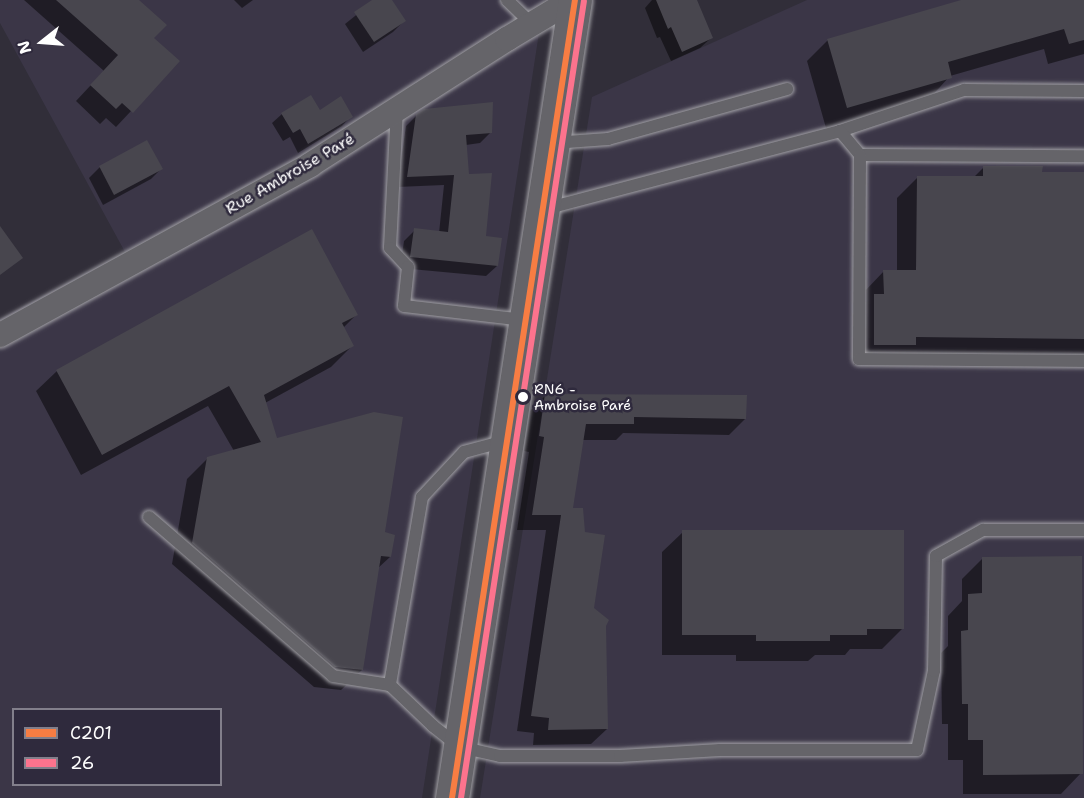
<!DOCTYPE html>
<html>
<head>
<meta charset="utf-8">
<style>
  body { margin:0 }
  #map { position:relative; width:1084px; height:798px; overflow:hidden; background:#312e39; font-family:"Shantell Sans",sans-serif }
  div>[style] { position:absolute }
  .built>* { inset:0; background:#3b3647 }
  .shadow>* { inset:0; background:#0007 }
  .building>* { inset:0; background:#48464e }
  .roads { filter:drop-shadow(0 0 2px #a2a1a6) drop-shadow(0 0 2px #a2a1a6) }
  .service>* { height:12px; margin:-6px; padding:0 6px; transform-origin:6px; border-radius:6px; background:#656469 }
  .minor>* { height:24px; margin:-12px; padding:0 12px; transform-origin:12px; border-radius:12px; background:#656469 }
  .primary>* { height:33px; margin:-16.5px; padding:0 16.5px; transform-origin:16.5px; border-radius:16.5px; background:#656469 }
  .bus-1>* { height:6px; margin:-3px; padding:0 3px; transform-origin:3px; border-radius:3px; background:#f77d43 }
  .bus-2>* { height:6px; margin:-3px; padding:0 3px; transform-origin:3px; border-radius:3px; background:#fc738d }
  .dots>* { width:16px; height:16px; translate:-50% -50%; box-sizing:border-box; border:3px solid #2f2a3d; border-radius:50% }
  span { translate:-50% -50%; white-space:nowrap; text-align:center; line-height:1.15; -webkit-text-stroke:5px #2f2a3d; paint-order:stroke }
  .bus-label { font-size:14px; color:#fff }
  .left { translate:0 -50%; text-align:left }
  .street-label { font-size:16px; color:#fff }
  .legend { position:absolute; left:12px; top:708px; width:210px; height:78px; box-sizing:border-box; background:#2f2a3d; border:2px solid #827f8b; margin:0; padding:8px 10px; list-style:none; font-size:18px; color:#fff }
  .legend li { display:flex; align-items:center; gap:12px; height:30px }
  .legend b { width:30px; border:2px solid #827f8b }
  .north { position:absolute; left:12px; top:12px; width:60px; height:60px; -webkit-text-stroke:4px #2f2a3d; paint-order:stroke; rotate:253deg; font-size:16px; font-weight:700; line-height:24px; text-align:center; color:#fff }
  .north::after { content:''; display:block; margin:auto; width:21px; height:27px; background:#fff; clip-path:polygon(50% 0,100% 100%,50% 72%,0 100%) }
</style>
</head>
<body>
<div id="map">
  <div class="built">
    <i style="clip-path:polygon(evenodd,0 0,544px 0,422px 798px,0 798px,0 319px,125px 252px,0 23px,0 0,14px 710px,220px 710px,220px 784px,14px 784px,14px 710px)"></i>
    <i style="clip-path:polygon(807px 0,1084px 0,1084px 798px,480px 798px,592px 97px)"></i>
  </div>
  <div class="shadow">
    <i style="clip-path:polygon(24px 0,137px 0,152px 38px,178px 61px,116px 127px,106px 118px,100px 124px,76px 101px,104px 71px)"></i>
    <i style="clip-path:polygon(234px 0,253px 0,242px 8px)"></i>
    <i style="clip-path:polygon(375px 0,390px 0,404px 21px,393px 32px,363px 52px,345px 24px)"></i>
    <i style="clip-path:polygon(652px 0,695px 0,711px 38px,700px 48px,671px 61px,660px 37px,657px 38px,645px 8px)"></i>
    <i style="clip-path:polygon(966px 0,1084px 0,1084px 54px,1048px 64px,1044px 49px,950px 76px,930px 98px,826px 128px,807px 61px,828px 40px)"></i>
    <i style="clip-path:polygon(319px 112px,351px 116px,342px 126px,298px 153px,290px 137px,283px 141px,272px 123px,282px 114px)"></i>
    <i style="clip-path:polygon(417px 115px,491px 132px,480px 143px,466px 145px,468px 176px,484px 237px,497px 266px,486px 276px,400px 268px,404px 241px,415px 230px,439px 233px,444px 185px,397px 187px,406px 126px)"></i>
    <i style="clip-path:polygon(100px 167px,161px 169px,151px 179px,103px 205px,89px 178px)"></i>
    <i style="clip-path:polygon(984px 167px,1041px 173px,1084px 174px,1084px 359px,854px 365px,854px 316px,864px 292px,884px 271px,897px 272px,897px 198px,918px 177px,973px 178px)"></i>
    <i style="clip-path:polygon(357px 314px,343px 328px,352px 346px,331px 367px,265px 403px,276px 440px,383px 533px,390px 557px,377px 569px,362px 670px,341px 690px,314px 687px,172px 564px,187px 479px,208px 458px,234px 451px,208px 406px,81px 475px,36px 391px,57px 371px)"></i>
    <i style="clip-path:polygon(546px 395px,745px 419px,729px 435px,623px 433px,616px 440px,582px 440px,571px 509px,592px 608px,605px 626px,607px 729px,591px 744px,533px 745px,534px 733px,517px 731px,546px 530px,517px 530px,529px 452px,524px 451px,530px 411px)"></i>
    <i style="clip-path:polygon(683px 532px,902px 629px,882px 649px,850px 649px,845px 655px,815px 655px,808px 661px,736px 661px,736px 655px,662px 655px,662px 552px)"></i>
    <i style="clip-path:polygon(983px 558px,1081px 773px,1061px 794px,963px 794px,963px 760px,948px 760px,948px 724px,942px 724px,941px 653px,948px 646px,948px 616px,962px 601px,962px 579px)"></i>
  </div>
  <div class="building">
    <i style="clip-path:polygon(56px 0,139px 0,167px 25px,154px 38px,180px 61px,133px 113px,122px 103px,116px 109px,90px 85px,118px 55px)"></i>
    <i style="clip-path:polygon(372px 0,392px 0,406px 21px,374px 42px,354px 12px)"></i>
    <i style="clip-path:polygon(656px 0,697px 0,713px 38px,682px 52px,671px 27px,668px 29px)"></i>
    <i style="clip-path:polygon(961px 0,1084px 0,1084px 40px,1069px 44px,1064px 29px,948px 62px,952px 78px,847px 108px,827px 39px)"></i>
    <i style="clip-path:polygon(311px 95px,320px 110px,341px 96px,353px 117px,308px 144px,300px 129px,293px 133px,281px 113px)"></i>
    <i style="clip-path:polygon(493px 102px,492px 133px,466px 135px,469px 174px,492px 173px,486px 236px,502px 238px,498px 266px,410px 257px,414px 228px,448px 232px,454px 175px,407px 177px,416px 114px,424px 109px)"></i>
    <i style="clip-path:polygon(147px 140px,163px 169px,114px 195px,99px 166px)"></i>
    <i style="clip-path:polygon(983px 166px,1043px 166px,1042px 172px,1084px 172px,1084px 339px,916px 337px,916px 345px,874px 345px,874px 294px,884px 294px,883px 270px,916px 270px,917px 176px,983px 176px)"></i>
    <i style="clip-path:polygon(0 226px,23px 258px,0 275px)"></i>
    <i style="clip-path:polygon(312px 229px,358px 315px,342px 323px,354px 346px,264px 395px,277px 438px,374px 412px,403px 417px,385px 532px,395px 535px,391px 557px,381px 556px,363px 670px,335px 667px,192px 543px,207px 457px,261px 442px,229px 386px,102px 455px,56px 370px)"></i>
    <i style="clip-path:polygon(545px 394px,747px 395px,746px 419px,634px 417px,634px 424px,586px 424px,573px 508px,583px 508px,585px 532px,605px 535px,594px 608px,609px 620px,606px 626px,608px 729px,548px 730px,549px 718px,531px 716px,561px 515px,532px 515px,544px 437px,539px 436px)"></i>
    <i style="clip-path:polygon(682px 530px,904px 530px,904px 629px,867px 629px,867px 635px,830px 635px,830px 641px,756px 641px,756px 635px,682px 635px)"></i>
    <i style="clip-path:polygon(1082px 556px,1083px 774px,983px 775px,983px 740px,968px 740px,968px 704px,962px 704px,961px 631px,968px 630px,968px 594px,982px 593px,982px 557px)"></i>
  </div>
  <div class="roads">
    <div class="service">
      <i style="left:507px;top:0;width:35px;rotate:44deg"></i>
      <i style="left:397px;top:109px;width:139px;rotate:92.9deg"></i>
      <i style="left:390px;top:248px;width:26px;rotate:47deg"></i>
      <i style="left:408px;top:267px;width:39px;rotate:96deg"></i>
      <i style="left:404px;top:306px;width:121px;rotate:6.7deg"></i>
      <i style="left:840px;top:131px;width:131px;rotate:-18.3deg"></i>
      <i style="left:964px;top:90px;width:120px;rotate:0.5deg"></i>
      <i style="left:553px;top:143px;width:55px;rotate:-4.2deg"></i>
      <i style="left:608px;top:139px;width:186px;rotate:-15.6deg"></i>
      <i style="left:860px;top:155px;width:224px;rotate:0.3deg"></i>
      <i style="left:545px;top:209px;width:305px;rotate:-14.8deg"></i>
      <i style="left:840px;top:131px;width:31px;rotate:50deg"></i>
      <i style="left:860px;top:155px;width:204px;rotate:90.3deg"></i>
      <i style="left:859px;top:359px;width:225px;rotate:0.5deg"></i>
      <i style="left:505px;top:441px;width:42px;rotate:165deg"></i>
      <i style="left:464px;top:452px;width:62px;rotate:133deg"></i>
      <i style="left:422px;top:497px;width:191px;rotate:99.7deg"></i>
      <i style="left:390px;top:685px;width:59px;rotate:43.6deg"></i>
      <i style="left:433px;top:726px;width:34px;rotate:38deg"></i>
      <i style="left:460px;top:747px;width:41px;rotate:12.7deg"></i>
      <i style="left:500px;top:756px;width:120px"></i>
      <i style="left:620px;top:756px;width:100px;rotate:-3.4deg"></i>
      <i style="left:720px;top:750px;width:197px"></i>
      <i style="left:917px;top:750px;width:81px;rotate:-77.9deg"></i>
      <i style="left:934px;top:671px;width:115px;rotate:-89deg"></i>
      <i style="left:936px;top:556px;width:54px;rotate:-29deg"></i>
      <i style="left:983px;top:530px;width:101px"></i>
      <i style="left:149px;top:517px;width:243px;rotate:40.8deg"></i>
      <i style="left:333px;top:676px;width:58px;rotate:9deg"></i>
    </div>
    <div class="minor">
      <i style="left:0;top:335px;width:354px;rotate:-28.7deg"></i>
      <i style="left:310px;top:165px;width:234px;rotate:-32.6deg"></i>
      <i style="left:507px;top:39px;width:76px;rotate:-31deg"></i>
    </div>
    <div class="primary">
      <i style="left:452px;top:798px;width:807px;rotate:-81.24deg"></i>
    </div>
  </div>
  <div class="bus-1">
    <i style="left:452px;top:798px;width:807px;rotate:-81.24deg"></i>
  </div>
  <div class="bus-2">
    <i style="left:461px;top:798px;width:806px;rotate:-81.23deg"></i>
  </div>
  <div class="dots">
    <i style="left:523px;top:397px;background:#fff"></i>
  </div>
  <div class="bus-label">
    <span class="left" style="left:534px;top:397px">RN6 -<br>Ambroise Paré</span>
  </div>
  <div class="street-label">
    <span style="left:290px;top:174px;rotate:-30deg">Rue Ambroise Paré</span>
  </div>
  <ul class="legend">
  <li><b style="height:8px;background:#f77d43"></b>C201</li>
  <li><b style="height:8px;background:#fc738d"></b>26</li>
  </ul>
  <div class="north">N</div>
</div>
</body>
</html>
